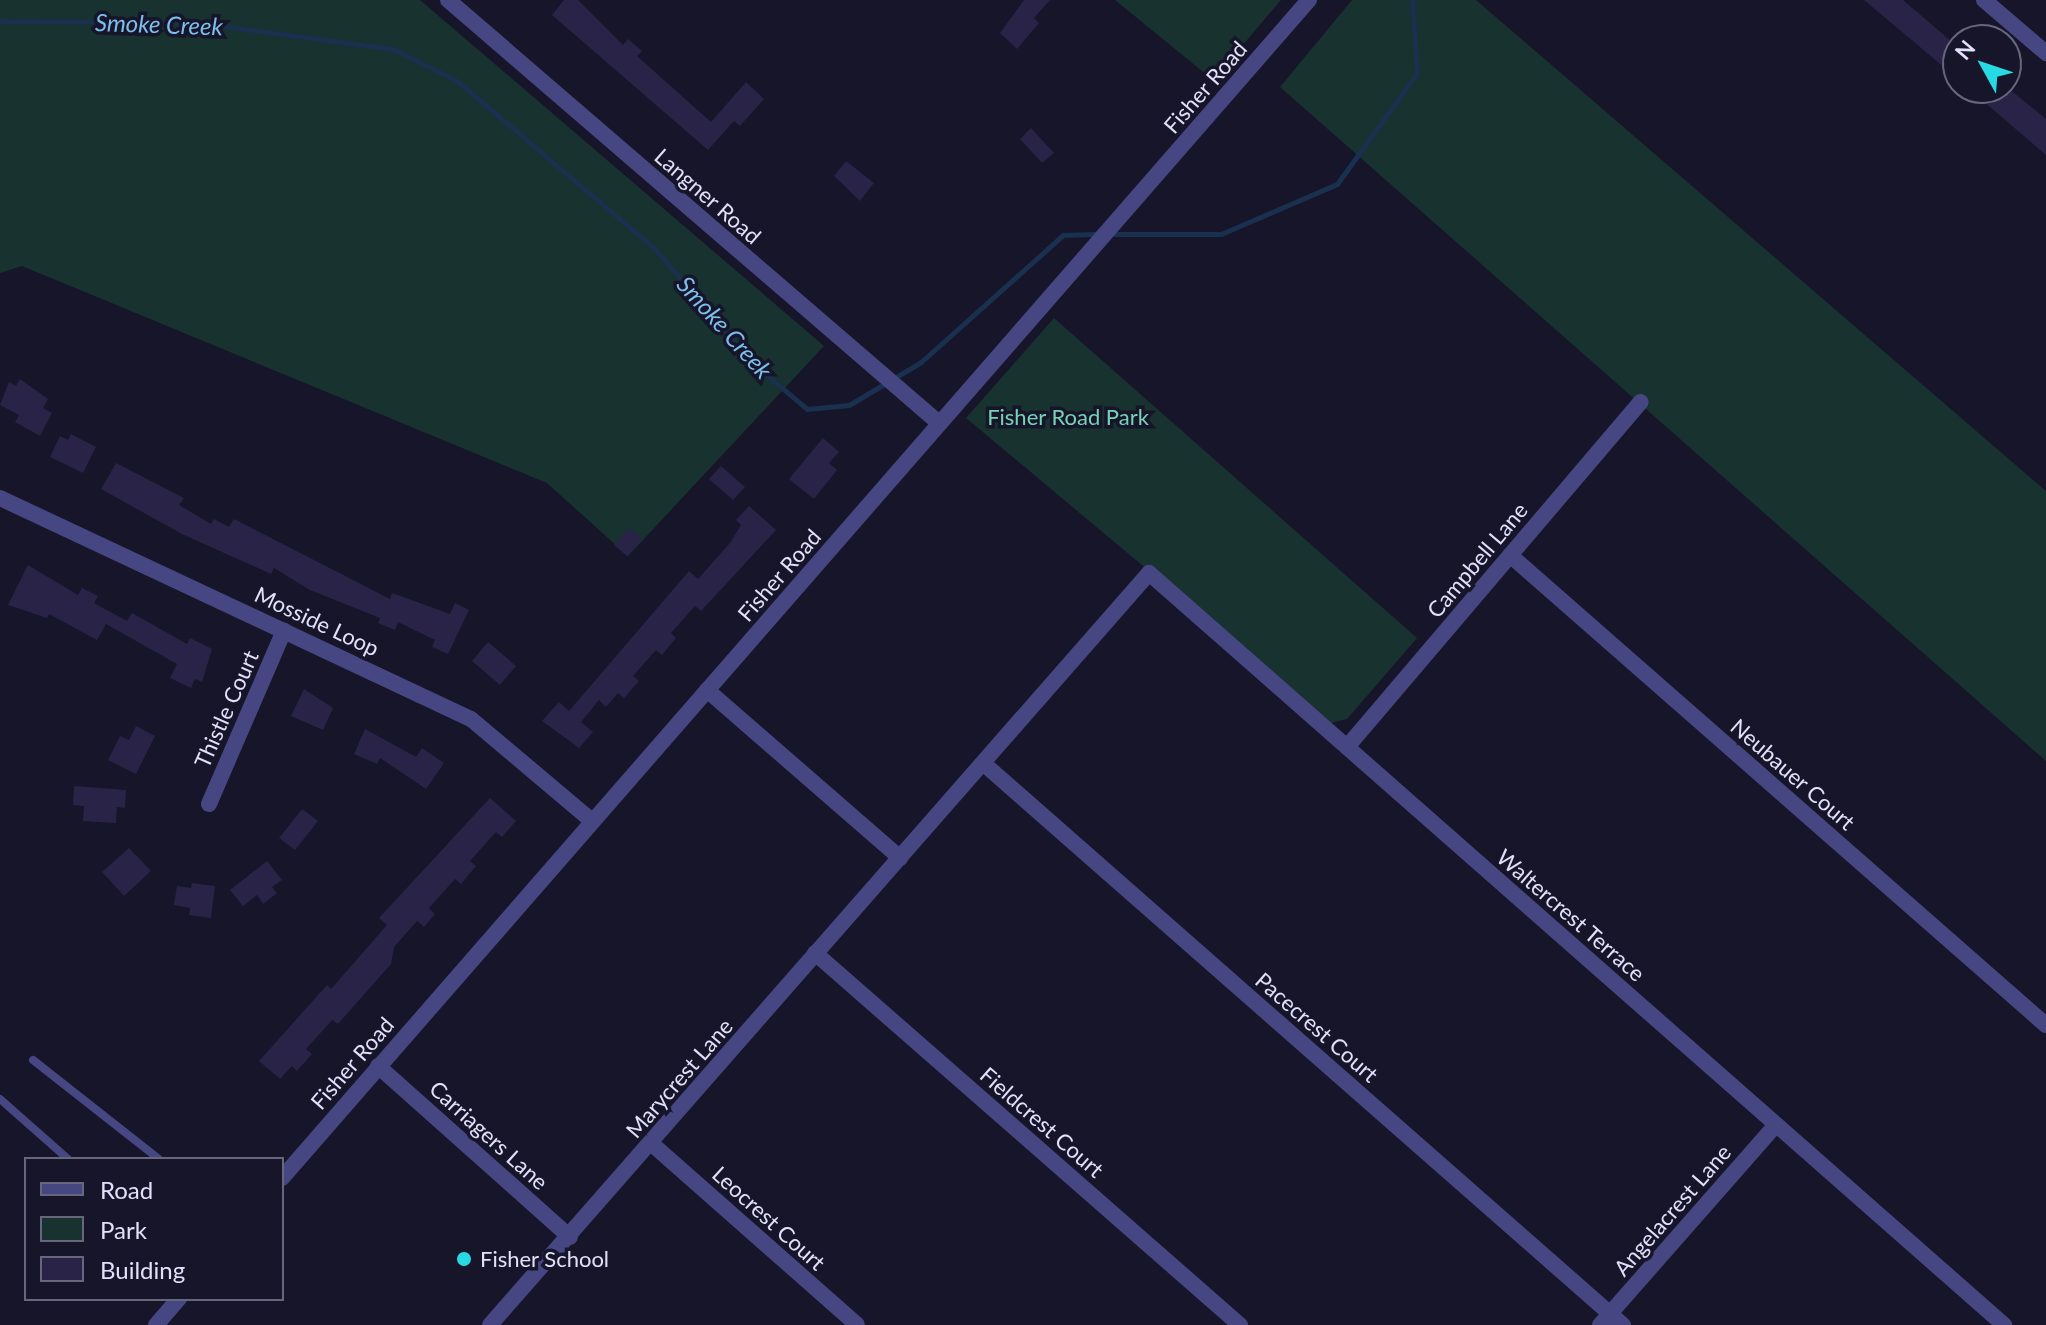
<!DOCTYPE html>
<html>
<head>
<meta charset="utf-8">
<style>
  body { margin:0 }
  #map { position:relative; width:2046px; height:1325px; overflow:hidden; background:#171529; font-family:Lato,sans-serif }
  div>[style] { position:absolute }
  .green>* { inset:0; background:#183230 }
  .stream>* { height:5px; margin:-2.5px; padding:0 2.5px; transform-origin:2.5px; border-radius:2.5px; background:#19304e }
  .building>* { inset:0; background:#282347 }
  .service>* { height:8px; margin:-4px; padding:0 4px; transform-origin:4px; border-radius:4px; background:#464782 }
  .minor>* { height:16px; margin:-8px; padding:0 8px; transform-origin:8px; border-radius:8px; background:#464782 }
  .dots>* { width:22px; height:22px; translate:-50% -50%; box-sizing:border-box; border:4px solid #171529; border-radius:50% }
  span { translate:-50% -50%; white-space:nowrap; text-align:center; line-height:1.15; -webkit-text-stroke:7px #171529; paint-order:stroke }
  .street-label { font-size:22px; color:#e2e0fb }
  .park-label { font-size:22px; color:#75d3b6 }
  .poi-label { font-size:22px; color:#e2e0fb }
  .left { translate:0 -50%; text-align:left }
  .water-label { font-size:24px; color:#7cbfed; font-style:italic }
  .legend { position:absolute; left:24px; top:1157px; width:260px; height:144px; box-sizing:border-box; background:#171529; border:2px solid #68667d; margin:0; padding:10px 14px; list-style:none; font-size:24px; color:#e2e0fb }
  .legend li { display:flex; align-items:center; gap:16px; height:40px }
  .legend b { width:40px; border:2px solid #68667d }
  .north { position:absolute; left:1942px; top:24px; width:80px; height:80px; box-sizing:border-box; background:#171529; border:2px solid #68667d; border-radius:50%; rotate:310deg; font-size:22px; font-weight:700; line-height:32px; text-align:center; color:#e2e0fb }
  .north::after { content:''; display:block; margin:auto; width:28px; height:36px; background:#26d9e2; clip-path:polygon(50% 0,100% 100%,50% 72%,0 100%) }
</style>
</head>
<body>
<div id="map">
  <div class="green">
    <i style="clip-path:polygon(0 0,420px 0,824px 346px,628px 556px,547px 483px,22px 266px,0 273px)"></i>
    <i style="clip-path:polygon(1115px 0,1281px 0,1213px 80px)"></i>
    <i style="clip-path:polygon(1352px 0,1476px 0,2046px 491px,2046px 761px,1280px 87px)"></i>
    <i style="clip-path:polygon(1054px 318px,1417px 638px,1347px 719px,1331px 723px,966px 418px)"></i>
  </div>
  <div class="stream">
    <i style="left:0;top:21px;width:193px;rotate:0.3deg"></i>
    <i style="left:193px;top:22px;width:202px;rotate:7.7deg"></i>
    <i style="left:393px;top:49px;width:70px;rotate:26.2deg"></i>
    <i style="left:456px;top:80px;width:261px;rotate:40.3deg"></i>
    <i style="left:655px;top:249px;width:153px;rotate:49.2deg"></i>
    <i style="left:755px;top:365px;width:68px;rotate:40.2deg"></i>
    <i style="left:807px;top:409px;width:42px;rotate:-5.4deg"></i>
    <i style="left:849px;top:405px;width:84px;rotate:-30.8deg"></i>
    <i style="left:921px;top:362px;width:191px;rotate:-41.8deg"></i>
    <i style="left:1063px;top:235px;width:37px;rotate:-2deg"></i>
    <i style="left:1110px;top:234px;width:111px"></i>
    <i style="left:1221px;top:234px;width:126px;rotate:-23.3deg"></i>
    <i style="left:1337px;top:184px;width:137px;rotate:-54.2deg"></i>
    <i style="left:1417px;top:73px;width:73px;rotate:-93.9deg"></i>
  </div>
  <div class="building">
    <i style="clip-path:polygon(564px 0,578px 0,623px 45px,628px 39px,642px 51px,637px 56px,711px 122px,746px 82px,764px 99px,740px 126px,734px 121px,708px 150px,552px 15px)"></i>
    <i style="clip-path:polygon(1024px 0,1050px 0,1034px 18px,1039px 23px,1017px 49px,1000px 33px)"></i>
    <i style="clip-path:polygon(1864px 0,1903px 0,1958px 47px,1958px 79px)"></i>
    <i style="clip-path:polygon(1968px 88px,2008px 88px,2046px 119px,2046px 155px)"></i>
    <i style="clip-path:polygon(1031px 128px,1054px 153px,1042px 163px,1020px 139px)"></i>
    <i style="clip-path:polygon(846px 161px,874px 183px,860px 201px,834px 176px)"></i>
    <i style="clip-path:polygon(20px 379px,48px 399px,43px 408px,52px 413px,40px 436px,15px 422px,19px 415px,0 405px,9px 382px,16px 386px)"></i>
    <i style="clip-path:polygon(71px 434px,96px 447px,83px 473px,50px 457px,60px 436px,68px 440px)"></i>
    <i style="clip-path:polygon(823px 438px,839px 452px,829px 463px,837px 470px,814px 499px,789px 479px)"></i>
    <i style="clip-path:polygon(116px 463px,184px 498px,179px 505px,211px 524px,214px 519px,229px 527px,234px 519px,390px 599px,392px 593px,450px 614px,455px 603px,469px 610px,448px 654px,432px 647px,435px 640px,398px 622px,395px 630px,378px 623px,380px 618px,310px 590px,274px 568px,271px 574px,182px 534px,101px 489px)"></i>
    <i style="clip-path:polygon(721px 466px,745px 487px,733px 500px,709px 479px)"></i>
    <i style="clip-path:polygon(749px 506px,776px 530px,701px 611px,695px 606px,671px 633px,676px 638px,662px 655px,656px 650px,633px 676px,639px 681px,624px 698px,618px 693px,606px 707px,599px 700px,581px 722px,593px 732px,579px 748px,542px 721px,559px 702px,569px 711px,689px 571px,698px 579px,730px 543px,741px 525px,736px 520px)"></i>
    <i style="clip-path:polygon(629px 528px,642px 539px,627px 556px,614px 545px)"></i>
    <i style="clip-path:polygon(28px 565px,78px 595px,82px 588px,98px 596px,94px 603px,127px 621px,132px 613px,187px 644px,190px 638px,212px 649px,202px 682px,195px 679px,191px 688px,170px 678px,177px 664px,106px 624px,97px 640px,49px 614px,47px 618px,8px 605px)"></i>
    <i style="clip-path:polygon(488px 642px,516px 666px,500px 685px,472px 661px)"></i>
    <i style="clip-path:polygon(304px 689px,333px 708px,323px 730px,291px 716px)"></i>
    <i style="clip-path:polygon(136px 726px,155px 736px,136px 774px,108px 760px,120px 736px,129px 740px)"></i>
    <i style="clip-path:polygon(365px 729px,416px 757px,422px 748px,444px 763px,426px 789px,380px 758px,377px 764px,354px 754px)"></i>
    <i style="clip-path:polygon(74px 786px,126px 790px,125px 808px,117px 807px,116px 823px,83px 821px,84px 806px,73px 805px)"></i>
    <i style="clip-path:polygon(490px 798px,516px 821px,502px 837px,496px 832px,470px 861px,476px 866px,461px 884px,455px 879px,429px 908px,435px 914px,424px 927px,417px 921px,394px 947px,391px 964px,338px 1024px,332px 1020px,306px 1049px,312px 1054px,297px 1071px,292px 1066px,280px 1079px,259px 1061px,327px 985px,331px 989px,387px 925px,379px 918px)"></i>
    <i style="clip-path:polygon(302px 809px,318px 821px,295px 850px,279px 838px)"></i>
    <i style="clip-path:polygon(129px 848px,151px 871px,124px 896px,102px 872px)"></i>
    <i style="clip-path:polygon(267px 861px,282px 880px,272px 887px,277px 893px,263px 904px,257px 895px,243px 906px,230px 890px)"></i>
    <i style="clip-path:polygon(192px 883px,215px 886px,211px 918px,189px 915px,190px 908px,174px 905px,177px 886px,191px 888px)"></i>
  </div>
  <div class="service">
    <i style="left:33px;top:1060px;width:160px;rotate:38.2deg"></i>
    <i style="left:0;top:1099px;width:91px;rotate:41.4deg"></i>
  </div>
  <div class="minor">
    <i style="left:448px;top:0;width:649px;rotate:40.75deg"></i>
    <i style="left:1984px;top:0;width:82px;rotate:40.5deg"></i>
    <i style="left:0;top:498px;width:520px;rotate:25.14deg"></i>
    <i style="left:471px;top:719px;width:158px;rotate:40.1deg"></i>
    <i style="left:1510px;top:555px;width:713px;rotate:41.25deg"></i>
    <i style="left:707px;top:690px;width:256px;rotate:41deg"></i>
    <i style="left:1347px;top:747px;width:453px;rotate:-49.6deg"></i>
    <i style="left:983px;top:763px;width:852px;rotate:41.29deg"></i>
    <i style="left:209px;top:804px;width:189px;rotate:-66.6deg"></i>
    <i style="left:815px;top:953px;width:565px;rotate:41.2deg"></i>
    <i style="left:378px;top:1066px;width:257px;rotate:41.7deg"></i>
    <i style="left:652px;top:1144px;width:273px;rotate:41.4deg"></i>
    <i style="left:282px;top:1178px;width:1563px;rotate:-48.92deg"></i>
    <i style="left:156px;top:1325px;width:35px;rotate:-49deg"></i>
    <i style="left:490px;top:1325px;width:1000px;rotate:-48.77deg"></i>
    <i style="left:1149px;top:573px;width:1139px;rotate:41.33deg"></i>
    <i style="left:1600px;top:1325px;width:266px;rotate:-48.7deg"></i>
  </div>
  <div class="dots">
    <i style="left:464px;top:1259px;background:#26d9e2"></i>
  </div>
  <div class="street-label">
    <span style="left:1205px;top:87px;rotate:-49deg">Fisher Road</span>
    <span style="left:708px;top:196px;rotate:41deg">Langner Road</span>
    <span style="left:1477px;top:560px;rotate:-50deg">Campbell Lane</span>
    <span style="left:779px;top:575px;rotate:-49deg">Fisher Road</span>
    <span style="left:317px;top:621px;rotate:25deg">Mosside Loop</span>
    <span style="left:226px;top:709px;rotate:-66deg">Thistle Court</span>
    <span style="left:1793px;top:774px;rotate:41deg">Neubauer Court</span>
    <span style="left:1571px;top:915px;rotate:41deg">Waltercrest Terrace</span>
    <span style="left:1317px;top:1027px;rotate:41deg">Pacecrest Court</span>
    <span style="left:352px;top:1063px;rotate:-49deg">Fisher Road</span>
    <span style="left:679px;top:1078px;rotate:-49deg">Marycrest Lane</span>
    <span style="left:1042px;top:1122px;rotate:41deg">Fieldcrest Court</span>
    <span style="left:489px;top:1135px;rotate:42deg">Carriagers Lane</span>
    <span style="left:1672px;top:1210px;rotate:-49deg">Angelacrest Lane</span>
    <span style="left:769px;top:1218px;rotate:42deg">Leocrest Court</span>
  </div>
  <div class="park-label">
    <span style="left:1068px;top:417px">Fisher Road Park</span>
  </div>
  <div class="poi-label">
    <span class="left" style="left:480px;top:1259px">Fisher School</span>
  </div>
  <div class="water-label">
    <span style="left:159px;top:24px;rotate:2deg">Smoke Creek</span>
    <span style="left:725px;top:327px;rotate:48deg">Smoke Creek</span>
  </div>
  <ul class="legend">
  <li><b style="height:10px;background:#464782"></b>Road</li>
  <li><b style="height:22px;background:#183230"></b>Park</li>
  <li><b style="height:22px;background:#282347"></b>Building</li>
  </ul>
  <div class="north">N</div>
</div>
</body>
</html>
